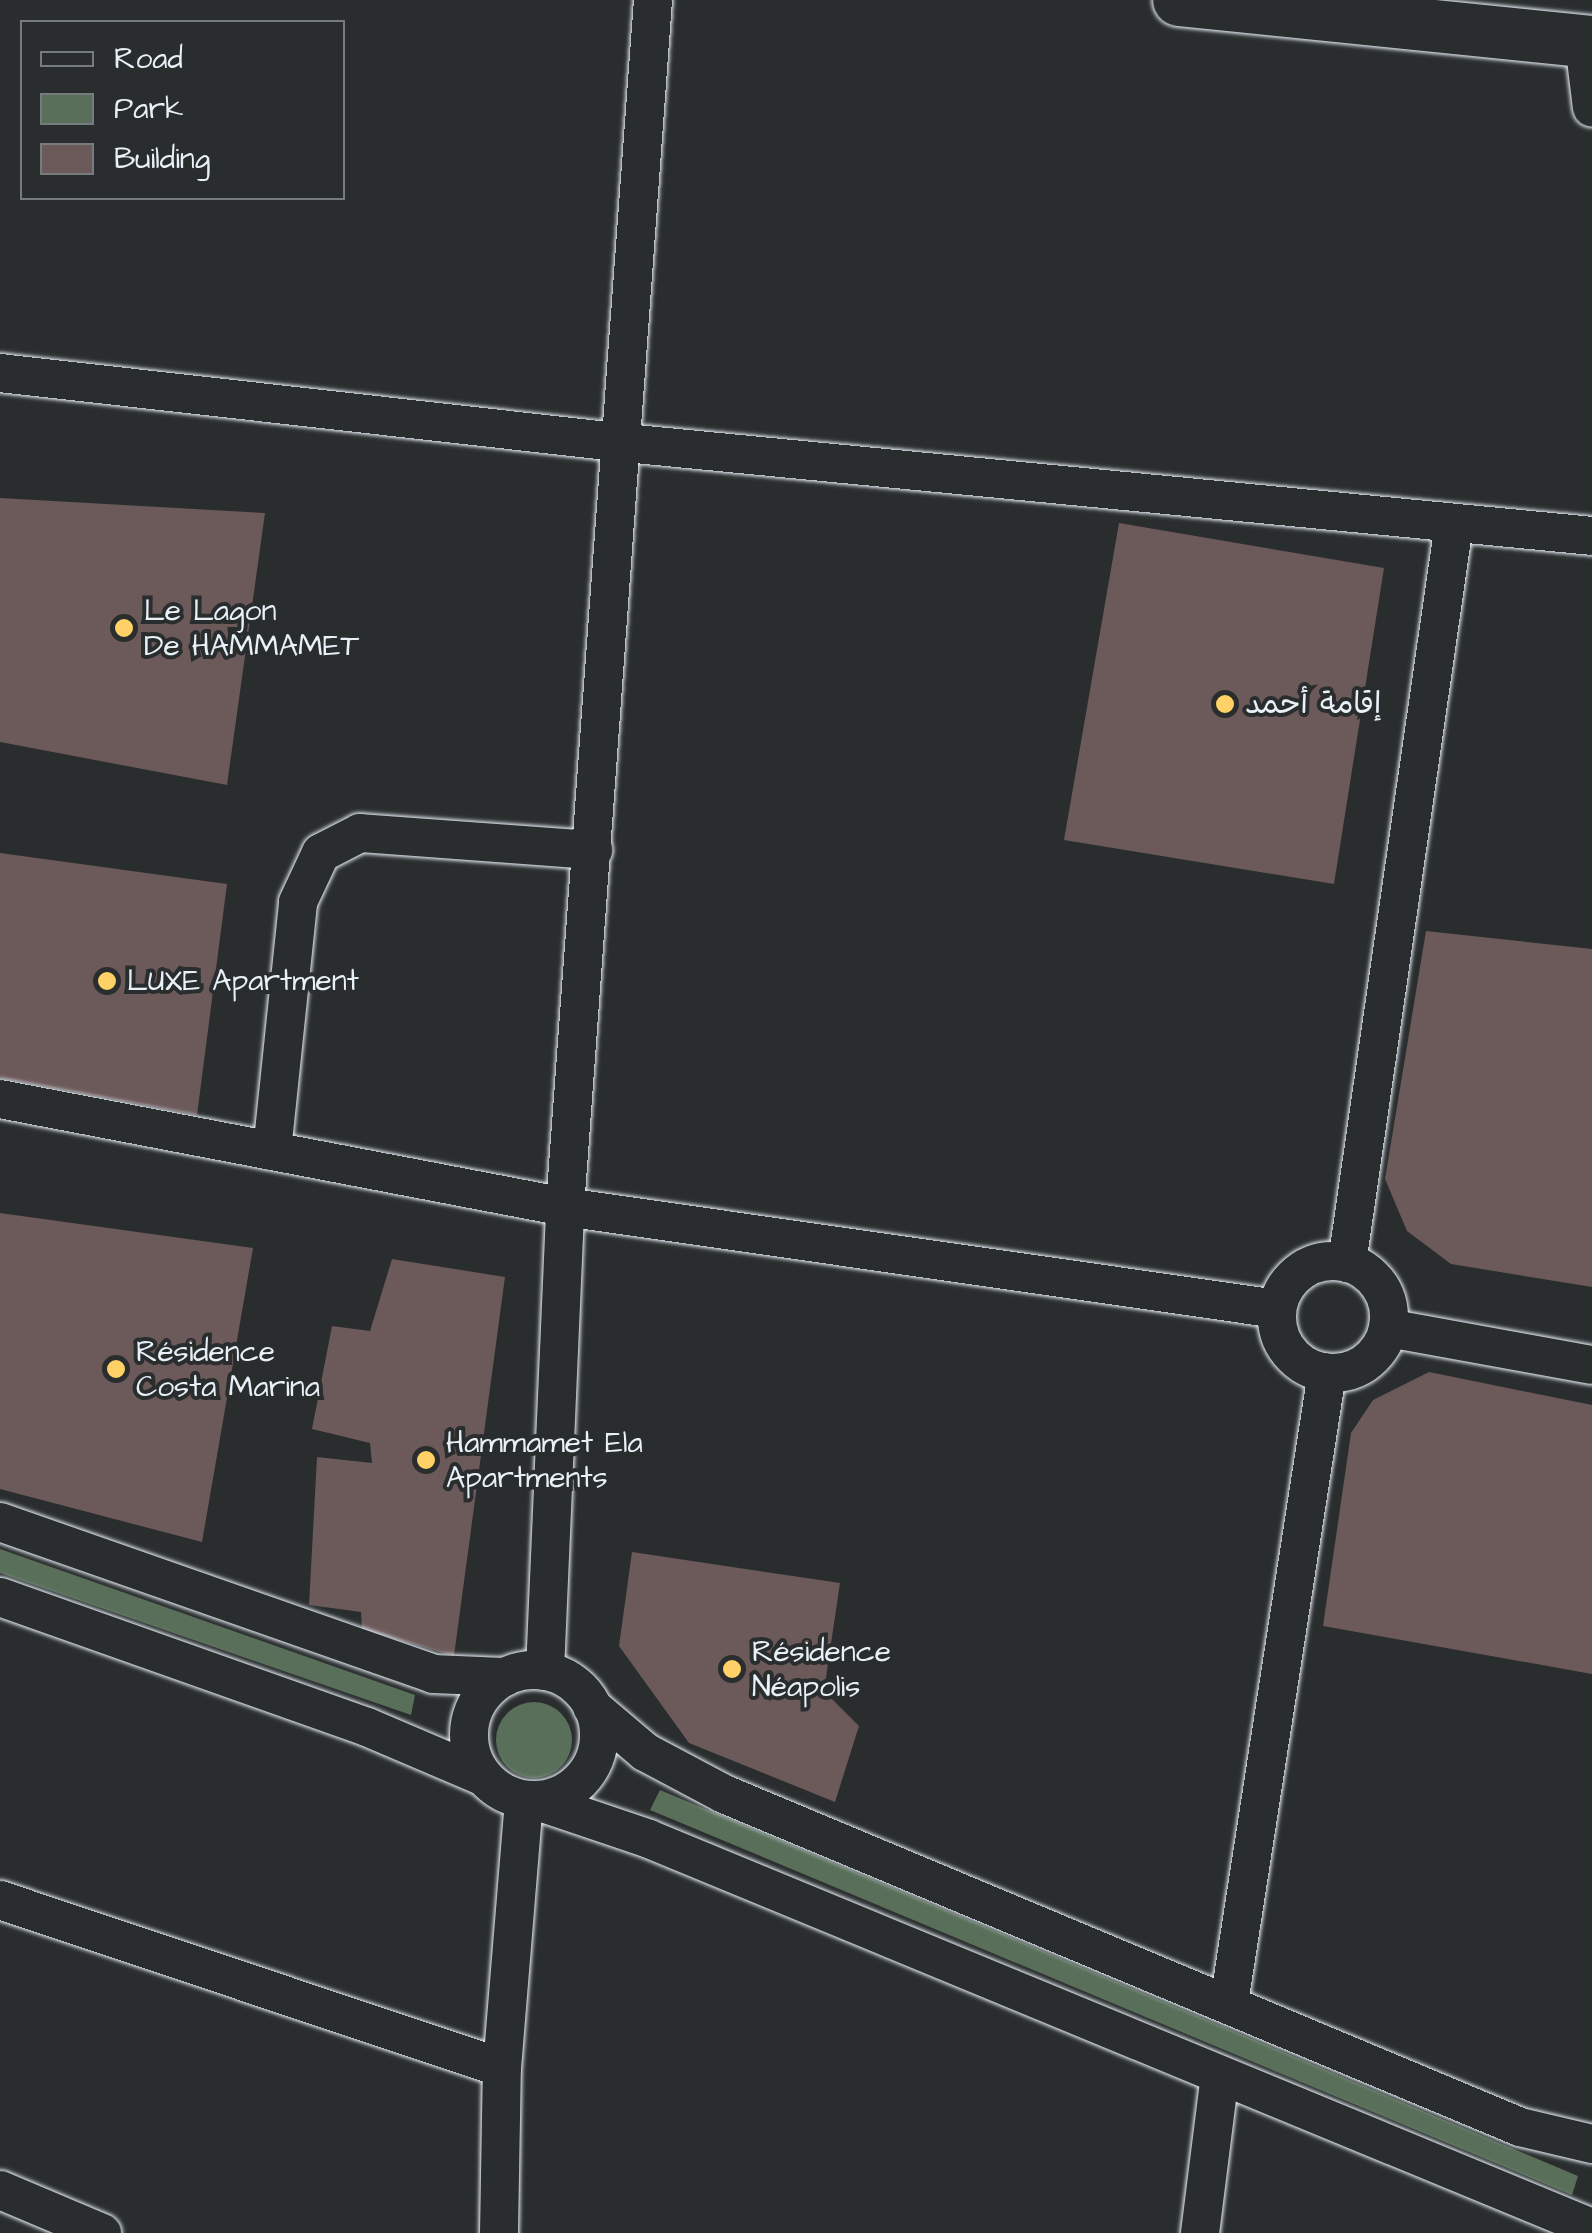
<!DOCTYPE html>
<html>
<head>
<meta charset="utf-8">
<style>
  body { margin:0 }
  #map { position:relative; width:1592px; height:2233px; overflow:hidden; background:#2a2d2e; font-family:"Architects Daughter","Playpen Sans Arabic",sans-serif }
  div>[style] { position:absolute }
  .green>* { inset:0; background:#596f5a }
  .round { border-radius:50% }
  .building>* { inset:0; background:#6c5959 }
  .roads { filter:drop-shadow(0 0 2px #e8f1f8) drop-shadow(0 0 2px #e8f1f8) }
  .street>* { height:38px; margin:-19px; padding:0 19px; transform-origin:19px; border-radius:19px; background:#2a2d2e }
  .street>.ring { margin:-19px; padding:0; box-sizing:content-box; background:none; border:38px solid #2a2d2e; border-radius:50% }
  .secondary>* { height:52px; margin:-26px; padding:0 26px; transform-origin:26px; border-radius:26px; background:#2a2d2e }
  .dots>* { width:28px; height:28px; translate:-50% -50%; box-sizing:border-box; border:5px solid #2a2d2e; border-radius:50% }
  span { translate:-50% -50%; white-space:nowrap; text-align:center; line-height:1.15; -webkit-text-stroke:8px #2a2d2e; paint-order:stroke }
  .poi-label { font-size:30px; color:#e8f1f8 }
  .left { translate:0 -50%; text-align:left }
  .legend { position:absolute; left:20px; top:20px; width:325px; height:180px; box-sizing:border-box; background:#2a2d2e; border:2px solid #767b7f; margin:0; padding:12px 18px; list-style:none; font-size:30px; color:#e8f1f8 }
  .legend li { display:flex; align-items:center; gap:20px; height:50px }
  .legend b { width:50px; border:2px solid #767b7f }
</style>
</head>
<body>
<div id="map">
  <div class="green">
    <i style="clip-path:polygon(0 1549px,415px 1695px,411px 1715px,0 1573px)"></i>
    <i class="round" style="left:496px;top:1702px;width:76px;height:76px"></i>
    <i style="clip-path:polygon(660px 1790px,1578px 2176px,1572px 2195px,650px 1810px)"></i>
  </div>
  <div class="building">
    <i style="clip-path:polygon(0 498px,265px 513px,227px 785px,0 742px)"></i>
    <i style="clip-path:polygon(1119px 523px,1384px 568px,1334px 884px,1064px 840px)"></i>
    <i style="clip-path:polygon(0 853px,227px 884px,197px 1115px,0 1078px)"></i>
    <i style="clip-path:polygon(1426px 931px,1592px 949px,1592px 1287px,1451px 1264px,1407px 1231px,1385px 1179px)"></i>
    <i style="clip-path:polygon(0 1213px,253px 1248px,202px 1542px,0 1489px)"></i>
    <i style="clip-path:polygon(392px 1259px,505px 1277px,454px 1656px,362px 1629px,361px 1612px,309px 1605px,317px 1457px,372px 1463px,370px 1443px,312px 1429px,332px 1326px,370px 1331px)"></i>
    <i style="clip-path:polygon(1429px 1372px,1592px 1405px,1592px 1674px,1323px 1626px,1351px 1433px,1373px 1400px)"></i>
    <i style="clip-path:polygon(632px 1552px,840px 1583px,824px 1691px,859px 1726px,835px 1802px,689px 1743px,619px 1646px)"></i>
  </div>
  <div class="roads">
    <div class="street">
      <i style="left:1584px;top:43px;width:65px;rotate:83deg"></i>
      <i style="left:0;top:373px;width:629px;rotate:6.39deg"></i>
      <i style="left:625px;top:443px;width:971px;rotate:5.49deg"></i>
      <i style="left:0;top:1099px;width:575px;rotate:10.82deg"></i>
      <i style="left:565px;top:1207px;width:719px;rotate:8.15deg"></i>
      <i style="left:272px;top:1151px;width:250px;rotate:-84deg"></i>
      <i style="left:298px;top:902px;width:54px;rotate:-64.9deg"></i>
      <i style="left:321px;top:853px;width:44px;rotate:-27.1deg"></i>
      <i style="left:360px;top:833px;width:234px;rotate:4.2deg"></i>
      <i class="ring" style="left:1277px;top:1261px;width:74px;height:74px"></i>
      <i style="left:1347px;top:1263px;width:747px;rotate:-81.76deg"></i>
      <i style="left:1388px;top:1328px;width:207px;rotate:10.3deg"></i>
      <i style="left:0;top:1522px;width:459px;rotate:19.3deg"></i>
      <i style="left:433px;top:1674px;width:72px;rotate:2.4deg"></i>
      <i style="left:0;top:1597px;width:389px;rotate:19.5deg"></i>
      <i style="left:367px;top:1727px;width:125px;rotate:23.1deg"></i>
      <i class="ring" style="left:469px;top:1670px;width:92px;height:92px"></i>
      <i style="left:545px;top:1671px;width:464px;rotate:-87.5deg"></i>
      <i style="left:565px;top:1207px;width:1210px;rotate:-85.83deg"></i>
      <i style="left:592px;top:1707px;width:70px;rotate:40.3deg"></i>
      <i style="left:645px;top:1752px;width:89px;rotate:28deg"></i>
      <i style="left:724px;top:1794px;width:863px;rotate:22.7deg"></i>
      <i style="left:1520px;top:2127px;width:74px;rotate:13.3deg"></i>
      <i style="left:537px;top:1801px;width:118px;rotate:18.7deg"></i>
      <i style="left:649px;top:1839px;width:1020px;rotate:22.42deg"></i>
      <i style="left:0;top:1900px;width:529px;rotate:18.5deg"></i>
      <i style="left:1229px;top:2003px;width:638px;rotate:-81.16deg"></i>
      <i style="left:0;top:2190px;width:111px;rotate:22.9deg"></i>
      <i style="left:499px;top:2233px;width:165px;rotate:-89deg"></i>
      <i style="left:502px;top:2068px;width:269px;rotate:-85.3deg"></i>
      <i style="left:1200px;top:2233px;width:159px;rotate:-82.8deg"></i>
    </div>
    <div class="secondary">
      <i style="left:1179px;top:0;width:415px;rotate:5.8deg"></i>
    </div>
  </div>
  <div class="dots">
    <i style="left:124px;top:628px;background:#ffd166"></i>
    <i style="left:1225px;top:704px;background:#ffd166"></i>
    <i style="left:107px;top:981px;background:#ffd166"></i>
    <i style="left:116px;top:1369px;background:#ffd166"></i>
    <i style="left:426px;top:1460px;background:#ffd166"></i>
    <i style="left:732px;top:1669px;background:#ffd166"></i>
  </div>
  <div class="poi-label">
    <span class="left" style="left:144px;top:628px">Le Lagon<br>De HAMMAMET</span>
    <span class="left" style="left:1245px;top:704px">إقامة أحمد</span>
    <span class="left" style="left:127px;top:981px">LUXE Apartment</span>
    <span class="left" style="left:136px;top:1369px">Résidence<br>Costa Marina</span>
    <span class="left" style="left:446px;top:1460px">Hammamet Ela<br>Apartments</span>
    <span class="left" style="left:752px;top:1669px">Résidence<br>Néapolis</span>
  </div>
  <ul class="legend">
  <li><b style="height:12px;background:#2a2d2e"></b>Road</li>
  <li><b style="height:28px;background:#596f5a"></b>Park</li>
  <li><b style="height:28px;background:#6c5959"></b>Building</li>
  </ul>
</div>
</body>
</html>
